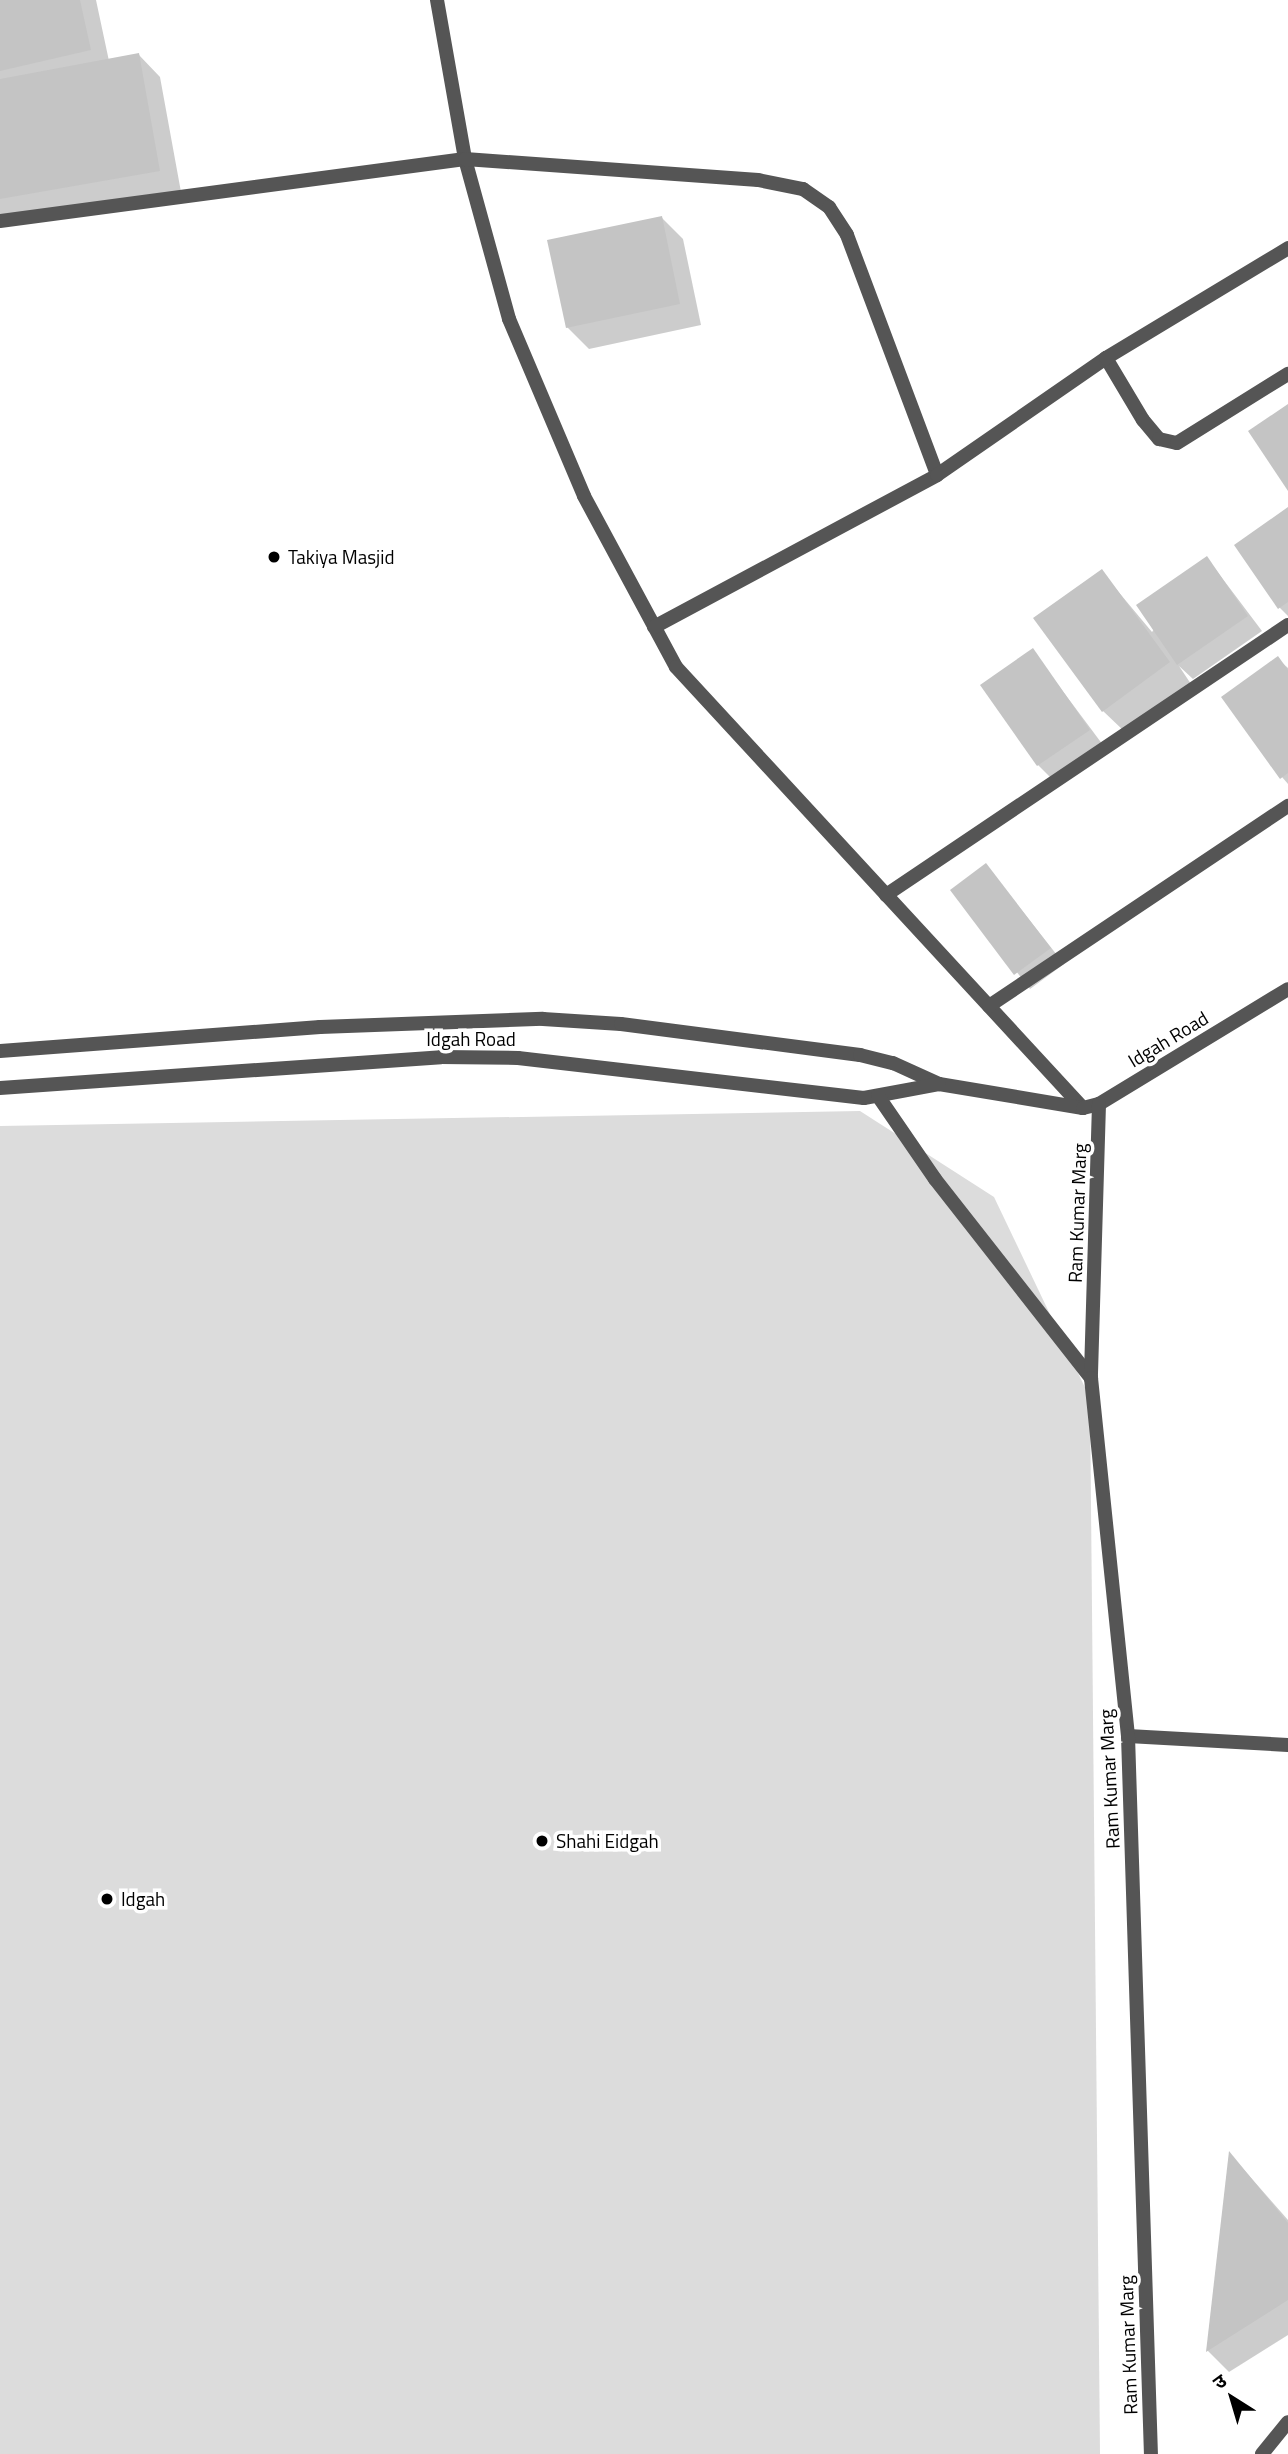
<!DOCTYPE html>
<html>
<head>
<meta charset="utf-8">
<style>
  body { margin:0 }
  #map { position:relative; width:1288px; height:2454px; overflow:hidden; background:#fff; font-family:"Titillium Web","Noto Sans Devanagari",sans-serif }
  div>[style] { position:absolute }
  .green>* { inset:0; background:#dcdcdc }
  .shadow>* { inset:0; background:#0003 }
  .building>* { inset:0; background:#c4c4c4 }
  .service>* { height:14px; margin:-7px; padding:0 7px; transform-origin:7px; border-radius:7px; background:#555 }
  .minor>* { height:14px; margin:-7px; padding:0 7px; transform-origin:7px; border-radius:7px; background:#555 }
  .tertiary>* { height:14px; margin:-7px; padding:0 7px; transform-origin:7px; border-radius:7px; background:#555 }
  .dots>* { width:19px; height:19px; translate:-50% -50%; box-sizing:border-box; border:4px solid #fff; border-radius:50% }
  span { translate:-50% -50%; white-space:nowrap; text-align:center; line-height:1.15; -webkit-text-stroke:7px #fff; paint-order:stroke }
  .poi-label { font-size:19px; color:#000 }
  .left { translate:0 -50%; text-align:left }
  .street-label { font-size:19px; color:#000 }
  .north { position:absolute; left:1197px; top:2363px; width:70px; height:70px; -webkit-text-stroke:5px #fff; paint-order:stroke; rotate:323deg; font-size:19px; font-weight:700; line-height:28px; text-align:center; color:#000 }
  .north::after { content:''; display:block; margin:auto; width:24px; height:32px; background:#000; clip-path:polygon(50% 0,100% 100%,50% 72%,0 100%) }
</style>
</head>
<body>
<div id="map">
  <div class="green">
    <i style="clip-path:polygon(860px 1111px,994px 1197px,1090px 1398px,1100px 2454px,0 2454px,0 1126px)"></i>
  </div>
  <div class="shadow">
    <i style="clip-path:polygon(0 0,96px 0,109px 61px,139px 55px,160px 77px,181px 192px,0 225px)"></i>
    <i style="clip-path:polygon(662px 218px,683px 239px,701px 325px,589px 349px,567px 327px)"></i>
    <i style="clip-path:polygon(1288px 509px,1288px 616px,1279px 607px)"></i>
    <i style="clip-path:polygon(1207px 558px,1262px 631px,1193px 679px,1179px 666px,1191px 684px,1125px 732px,1103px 711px,1101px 571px,1152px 632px)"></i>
    <i style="clip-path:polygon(1032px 650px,1103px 745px,1053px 780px,1038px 765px)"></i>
    <i style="clip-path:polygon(1278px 659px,1288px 668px,1288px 784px,1282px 777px)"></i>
    <i style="clip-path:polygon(986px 865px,1064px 964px,1030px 989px,953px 890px)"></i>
    <i style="clip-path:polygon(1231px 2155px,1288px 2220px,1288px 2335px,1229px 2372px,1208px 2351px)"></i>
  </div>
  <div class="building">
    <i style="clip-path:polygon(0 0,80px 0,91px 50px,0 71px)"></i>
    <i style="clip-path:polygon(139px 53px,160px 171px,0 199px,0 79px)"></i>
    <i style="clip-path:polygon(662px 216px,680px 304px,566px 328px,547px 240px)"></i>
    <i style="clip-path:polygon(1288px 404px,1288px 491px,1248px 431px)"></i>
    <i style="clip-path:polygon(1288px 507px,1288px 602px,1278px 609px,1234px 545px)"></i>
    <i style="clip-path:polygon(1207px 556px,1248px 616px,1177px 665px,1136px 605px)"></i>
    <i style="clip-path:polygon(1102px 569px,1170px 662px,1102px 712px,1033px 618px)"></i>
    <i style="clip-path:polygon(1033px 648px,1090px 730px,1037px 766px,980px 685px)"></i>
    <i style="clip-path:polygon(1278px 656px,1288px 670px,1288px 773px,1280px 779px,1221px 697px)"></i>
    <i style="clip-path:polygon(986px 863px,1051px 948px,1014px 975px,950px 890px)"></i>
    <i style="clip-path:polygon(1229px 2151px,1288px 2223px,1288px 2300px,1206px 2352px)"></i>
  </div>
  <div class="service">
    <i style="left:1128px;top:1736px;width:160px;rotate:3.2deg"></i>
  </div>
  <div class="minor">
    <i style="left:437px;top:0;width:161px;rotate:80deg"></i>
    <i style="left:465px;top:159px;width:166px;rotate:74.6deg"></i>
    <i style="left:509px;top:319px;width:192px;rotate:67deg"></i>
    <i style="left:584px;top:496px;width:194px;rotate:61.7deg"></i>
    <i style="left:676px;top:667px;width:600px;rotate:47.3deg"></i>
    <i style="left:0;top:221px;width:469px;rotate:-7.6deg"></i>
    <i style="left:465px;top:159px;width:294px;rotate:4.1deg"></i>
    <i style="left:758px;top:180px;width:46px;rotate:11.3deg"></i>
    <i style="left:803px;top:189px;width:32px;rotate:35deg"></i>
    <i style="left:829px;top:207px;width:33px;rotate:57deg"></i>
    <i style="left:847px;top:235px;width:256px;rotate:69.4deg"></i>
    <i style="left:1106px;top:358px;width:72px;rotate:59.2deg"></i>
    <i style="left:1143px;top:420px;width:25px;rotate:50deg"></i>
    <i style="left:1159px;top:439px;width:18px;rotate:13deg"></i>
    <i style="left:1177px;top:443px;width:131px;rotate:-31.9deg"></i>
    <i style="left:654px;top:627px;width:321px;rotate:-28.2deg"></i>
    <i style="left:937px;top:475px;width:206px;rotate:-34.7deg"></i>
    <i style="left:1106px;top:358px;width:213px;rotate:-31.1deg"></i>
    <i style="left:886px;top:895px;width:484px;rotate:-33.9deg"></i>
    <i style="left:989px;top:1006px;width:360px;rotate:-33.8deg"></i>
    <i style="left:1262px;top:2454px;width:41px;rotate:-50.9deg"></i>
  </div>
  <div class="tertiary">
    <i style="left:0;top:1051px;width:321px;rotate:-4.3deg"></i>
    <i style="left:320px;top:1027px;width:223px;rotate:-2.1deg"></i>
    <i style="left:543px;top:1019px;width:78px;rotate:3.7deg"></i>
    <i style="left:621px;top:1024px;width:241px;rotate:7.4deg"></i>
    <i style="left:860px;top:1055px;width:34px;rotate:14deg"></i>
    <i style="left:893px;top:1063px;width:51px;rotate:24.5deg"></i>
    <i style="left:939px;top:1084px;width:146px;rotate:9.5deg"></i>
    <i style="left:1083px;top:1108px;width:16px;rotate:-14deg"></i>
    <i style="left:1099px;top:1104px;width:221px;rotate:-31.3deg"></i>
    <i style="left:0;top:1088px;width:442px;rotate:-4deg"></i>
    <i style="left:441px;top:1057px;width:77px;rotate:0.7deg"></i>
    <i style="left:518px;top:1058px;width:348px;rotate:6.6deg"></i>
    <i style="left:864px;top:1098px;width:76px;rotate:-10.6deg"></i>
    <i style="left:878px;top:1096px;width:101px;rotate:55.5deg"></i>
    <i style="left:935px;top:1179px;width:253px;rotate:51.9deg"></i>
    <i style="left:1099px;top:1104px;width:274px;rotate:91.7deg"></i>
    <i style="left:1091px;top:1378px;width:360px;rotate:84.1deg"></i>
    <i style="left:1128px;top:1736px;width:718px;rotate:88.17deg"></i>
  </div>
  <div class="dots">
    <i style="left:274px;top:557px;background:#000"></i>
    <i style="left:542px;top:1841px;background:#000"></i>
    <i style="left:107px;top:1899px;background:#000"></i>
  </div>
  <div class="poi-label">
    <span class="left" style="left:288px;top:557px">Takiya Masjid</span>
    <span class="left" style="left:556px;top:1841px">Shahi Eidgah</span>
    <span class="left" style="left:121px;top:1899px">Idgah</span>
  </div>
  <div class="street-label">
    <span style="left:471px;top:1039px">Idgah Road</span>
    <span style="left:1168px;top:1039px;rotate:-31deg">Idgah Road</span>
    <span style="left:1077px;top:1213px;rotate:-88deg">Ram Kumar Marg</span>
    <span style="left:1109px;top:1779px;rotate:-93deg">Ram Kumar Marg</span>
    <span style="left:1128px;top:2345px;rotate:-92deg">Ram Kumar Marg</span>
  </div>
  <div class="north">उ</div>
</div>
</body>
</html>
